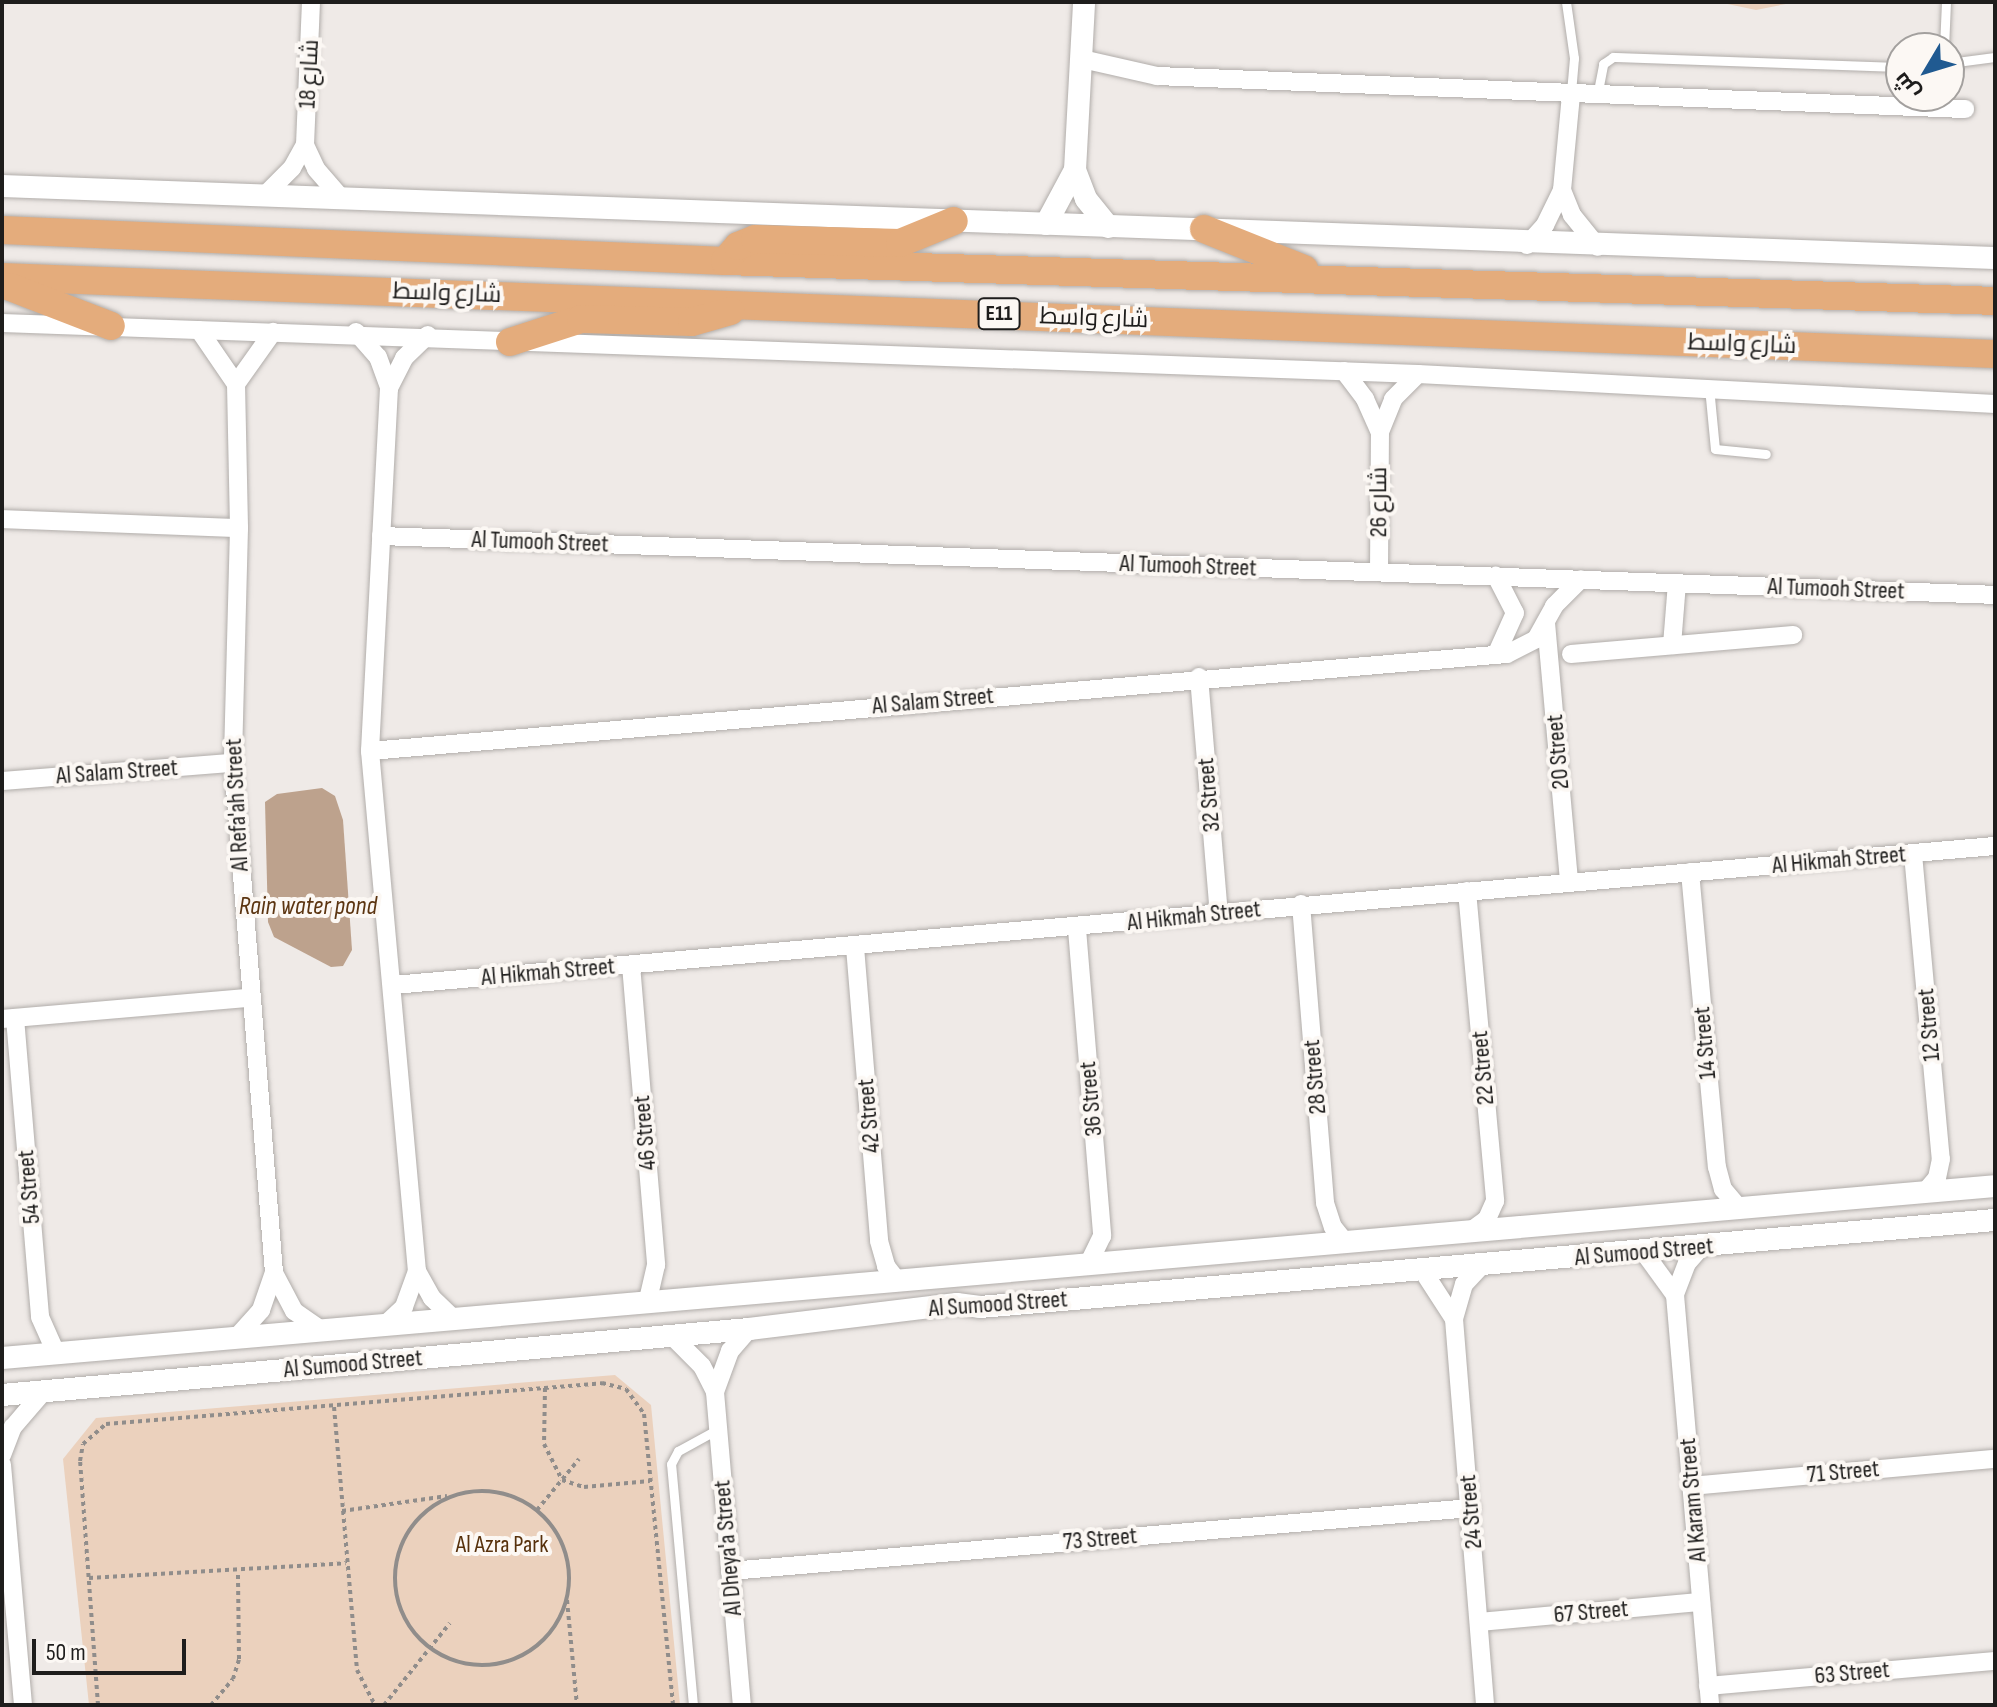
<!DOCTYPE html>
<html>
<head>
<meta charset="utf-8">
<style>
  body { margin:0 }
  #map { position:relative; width:1997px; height:1707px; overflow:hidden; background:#efeae7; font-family:"Sofia Sans Condensed",Cairo,sans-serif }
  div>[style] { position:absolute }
  .green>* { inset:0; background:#ebd1bd }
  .water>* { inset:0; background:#bda28d }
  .path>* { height:4px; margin-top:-2px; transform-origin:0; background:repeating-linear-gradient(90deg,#908d8b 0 4px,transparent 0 8px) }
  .path>.ring { margin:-2px; padding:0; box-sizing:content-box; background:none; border:4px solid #908d8b; border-radius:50% }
  .roads { filter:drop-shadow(0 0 2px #b1adaa) drop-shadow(0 0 2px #b1adaa) }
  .service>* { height:9px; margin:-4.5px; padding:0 4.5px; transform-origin:4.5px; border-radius:4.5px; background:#fff }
  .minor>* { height:18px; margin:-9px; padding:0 9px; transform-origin:9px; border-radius:9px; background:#fff }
  .tertiary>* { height:22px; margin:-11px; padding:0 11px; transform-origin:11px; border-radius:11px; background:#fff }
  .trunk>* { height:28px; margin:-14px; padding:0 14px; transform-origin:14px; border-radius:14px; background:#e4ac7c }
  span { translate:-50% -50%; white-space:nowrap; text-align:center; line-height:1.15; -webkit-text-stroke:8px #fcf8f4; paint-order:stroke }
  .shield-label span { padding:2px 6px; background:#fcf8f4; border:2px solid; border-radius:6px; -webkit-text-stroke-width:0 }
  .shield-label { font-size:22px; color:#1e1d1c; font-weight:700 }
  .street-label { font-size:24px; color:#1e1d1c }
  .park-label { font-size:24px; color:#57310c }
  .water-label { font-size:26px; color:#5c3511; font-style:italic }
  .frame { position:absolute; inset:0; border:4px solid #1e1d1c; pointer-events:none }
  .north { position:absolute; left:1885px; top:32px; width:80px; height:80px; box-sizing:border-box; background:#fcf8f4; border:2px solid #a3a09e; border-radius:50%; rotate:232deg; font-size:22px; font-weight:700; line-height:32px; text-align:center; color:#1e1d1c }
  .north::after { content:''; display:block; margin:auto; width:28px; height:36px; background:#205a91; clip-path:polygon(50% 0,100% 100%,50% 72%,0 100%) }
  .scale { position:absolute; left:32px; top:1639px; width:154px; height:36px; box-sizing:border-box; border:4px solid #1e1d1c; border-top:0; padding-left:10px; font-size:24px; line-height:28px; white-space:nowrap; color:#1e1d1c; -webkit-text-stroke:6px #fcf8f4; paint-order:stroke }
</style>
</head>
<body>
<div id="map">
  <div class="green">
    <i style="clip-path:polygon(1718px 2px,1796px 2px,1756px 10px)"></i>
    <i style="clip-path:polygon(615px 1375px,651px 1405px,680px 1705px,89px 1705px,63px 1459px,96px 1418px)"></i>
  </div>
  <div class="water">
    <i style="clip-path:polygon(322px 788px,335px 796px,343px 820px,352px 950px,343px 966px,331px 967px,274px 937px,268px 922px,265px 802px,277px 794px)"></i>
  </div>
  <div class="path">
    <i style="left:545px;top:1388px;width:56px;rotate:91deg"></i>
    <i style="left:544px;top:1444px;width:40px;rotate:63.4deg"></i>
    <i style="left:562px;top:1480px;width:23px;rotate:18deg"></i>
    <i style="left:584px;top:1487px;width:66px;rotate:-5.2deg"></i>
    <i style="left:334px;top:1407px;width:264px;rotate:85deg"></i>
    <i style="left:357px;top:1670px;width:39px;rotate:63deg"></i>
    <i class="ring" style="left:395px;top:1491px;width:170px;height:170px"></i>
    <i style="left:537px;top:1510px;width:66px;rotate:-50.5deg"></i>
    <i style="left:342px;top:1511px;width:106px;rotate:-8.1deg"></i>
    <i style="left:89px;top:1578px;width:257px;rotate:-3.3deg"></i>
    <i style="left:567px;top:1600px;width:105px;rotate:84.6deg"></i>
    <i style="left:98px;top:1705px;width:245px;rotate:-94.2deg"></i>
    <i style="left:80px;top:1461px;width:17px;rotate:-80deg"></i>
    <i style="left:83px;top:1444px;width:30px;rotate:-41deg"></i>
    <i style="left:106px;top:1424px;width:498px;rotate:-4.7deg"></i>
    <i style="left:602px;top:1383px;width:25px;rotate:14deg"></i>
    <i style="left:626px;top:1389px;width:31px;rotate:54deg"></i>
    <i style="left:644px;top:1414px;width:292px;rotate:84.3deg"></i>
    <i style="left:211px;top:1705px;width:34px;rotate:-50deg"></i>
    <i style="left:233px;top:1679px;width:21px;rotate:-73deg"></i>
    <i style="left:239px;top:1659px;width:87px;rotate:-90.7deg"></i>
    <i style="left:384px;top:1705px;width:105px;rotate:-51.2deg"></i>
  </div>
  <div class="roads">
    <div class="service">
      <i style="left:1566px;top:2px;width:57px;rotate:81.9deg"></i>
      <i style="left:1574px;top:58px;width:36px;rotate:95deg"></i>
      <i style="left:1944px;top:48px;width:46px;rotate:-87.5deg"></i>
      <i style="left:1949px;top:63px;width:46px;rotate:-7.4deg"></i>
      <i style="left:1597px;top:96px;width:33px;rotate:-79deg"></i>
      <i style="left:1603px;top:64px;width:12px;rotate:-35deg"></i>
      <i style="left:1613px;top:57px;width:288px;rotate:2deg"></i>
      <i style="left:1709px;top:387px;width:62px;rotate:84.5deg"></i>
      <i style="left:1715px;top:449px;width:51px;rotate:5.6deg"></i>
      <i style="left:693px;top:1705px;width:242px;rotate:-95.2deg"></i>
      <i style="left:671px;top:1464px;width:15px;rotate:-62deg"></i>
      <i style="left:678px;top:1451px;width:46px;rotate:-28.8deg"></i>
    </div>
    <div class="minor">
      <i style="left:1082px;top:59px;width:77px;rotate:12.8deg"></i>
      <i style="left:1157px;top:76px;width:809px;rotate:2.34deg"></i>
      <i style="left:305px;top:145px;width:26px;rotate:65deg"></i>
      <i style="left:316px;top:169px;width:38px;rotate:49deg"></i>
      <i style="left:1562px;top:190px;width:27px;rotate:68deg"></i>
      <i style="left:1572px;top:215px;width:41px;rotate:50.9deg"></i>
      <i style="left:265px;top:195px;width:38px;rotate:-45deg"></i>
      <i style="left:292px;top:168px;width:26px;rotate:-61deg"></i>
      <i style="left:305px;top:145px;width:143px;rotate:-87.6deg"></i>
      <i style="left:1527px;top:245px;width:27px;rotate:-48deg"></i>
      <i style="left:1545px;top:225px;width:39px;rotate:-64deg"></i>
      <i style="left:1562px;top:190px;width:95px;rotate:-84.6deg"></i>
      <i style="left:2px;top:323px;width:1417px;rotate:2.06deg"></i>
      <i style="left:1418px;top:374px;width:578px;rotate:2.98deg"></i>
      <i style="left:199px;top:330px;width:65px;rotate:55.6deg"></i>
      <i style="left:236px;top:384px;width:144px;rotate:88.8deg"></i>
      <i style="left:239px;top:528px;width:235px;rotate:91.5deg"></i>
      <i style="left:233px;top:763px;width:512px;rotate:85.4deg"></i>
      <i style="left:274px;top:1273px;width:43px;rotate:62.2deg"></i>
      <i style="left:294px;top:1311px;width:33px;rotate:35deg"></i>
      <i style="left:356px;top:332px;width:33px;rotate:49deg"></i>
      <i style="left:378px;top:357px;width:33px;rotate:70deg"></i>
      <i style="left:389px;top:388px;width:363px;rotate:93deg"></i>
      <i style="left:370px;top:751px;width:522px;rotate:84.84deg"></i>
      <i style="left:417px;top:1271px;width:38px;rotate:110deg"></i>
      <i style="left:404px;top:1307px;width:26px;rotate:137deg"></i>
      <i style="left:1344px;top:371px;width:35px;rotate:53deg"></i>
      <i style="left:1365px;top:399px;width:36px;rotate:66deg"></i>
      <i style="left:236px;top:384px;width:64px;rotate:-54.6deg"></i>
      <i style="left:389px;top:388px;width:34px;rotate:-63deg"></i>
      <i style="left:404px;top:358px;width:33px;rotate:-44deg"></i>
      <i style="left:2px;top:519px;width:237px;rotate:2.2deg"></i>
      <i style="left:381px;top:536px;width:1615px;rotate:2.09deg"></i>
      <i style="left:1379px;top:572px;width:140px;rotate:-89.6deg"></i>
      <i style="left:1380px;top:432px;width:35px;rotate:-68deg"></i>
      <i style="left:1393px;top:399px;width:35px;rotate:-45deg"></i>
      <i style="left:1546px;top:623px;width:260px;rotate:84.9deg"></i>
      <i style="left:1672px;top:645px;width:62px;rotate:-85.4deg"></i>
      <i style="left:1571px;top:654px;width:223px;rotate:-4.9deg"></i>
      <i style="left:1496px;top:655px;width:46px;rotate:-65.7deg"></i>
      <i style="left:1515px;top:613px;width:42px;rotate:-117.2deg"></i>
      <i style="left:1199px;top:677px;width:237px;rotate:85.2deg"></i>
      <i style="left:370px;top:751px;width:1141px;rotate:-4.88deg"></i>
      <i style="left:1507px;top:654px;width:33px;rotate:-27deg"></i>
      <i style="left:1536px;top:639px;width:38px;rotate:-61deg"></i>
      <i style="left:1554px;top:606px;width:38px;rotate:-45deg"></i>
      <i style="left:2px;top:781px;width:232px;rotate:-4.5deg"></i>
      <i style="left:1913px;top:854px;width:306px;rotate:84.8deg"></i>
      <i style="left:1941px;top:1159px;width:19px;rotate:102deg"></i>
      <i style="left:1937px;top:1178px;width:18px;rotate:131deg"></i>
      <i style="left:1690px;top:872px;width:296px;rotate:84.8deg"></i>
      <i style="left:1717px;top:1167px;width:23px;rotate:75deg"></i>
      <i style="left:1723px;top:1189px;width:25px;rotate:50deg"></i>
      <i style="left:1467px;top:891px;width:311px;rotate:84.8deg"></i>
      <i style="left:1495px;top:1201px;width:20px;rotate:114deg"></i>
      <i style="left:1487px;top:1219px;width:22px;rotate:144deg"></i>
      <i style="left:1301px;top:904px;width:300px;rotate:85.4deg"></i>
      <i style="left:1325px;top:1203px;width:25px;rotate:72deg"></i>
      <i style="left:1333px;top:1227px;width:21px;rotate:51deg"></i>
      <i style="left:1077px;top:929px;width:308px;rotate:85.3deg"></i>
      <i style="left:1102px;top:1236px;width:32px;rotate:116deg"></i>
      <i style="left:855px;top:947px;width:295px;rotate:85.3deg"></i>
      <i style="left:879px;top:1241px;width:26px;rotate:74deg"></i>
      <i style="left:886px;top:1266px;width:18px;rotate:52deg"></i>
      <i style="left:631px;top:965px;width:301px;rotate:85.2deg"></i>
      <i style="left:656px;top:1265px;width:37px;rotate:103deg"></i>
      <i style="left:393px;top:985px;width:1608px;rotate:-4.96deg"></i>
      <i style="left:15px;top:1018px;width:300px;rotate:85.2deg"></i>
      <i style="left:40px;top:1317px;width:39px;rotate:66deg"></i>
      <i style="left:2px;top:1019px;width:248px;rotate:-4.9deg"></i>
      <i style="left:1702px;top:1246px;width:23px;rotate:131deg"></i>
      <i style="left:1687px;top:1263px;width:34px;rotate:111deg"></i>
      <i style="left:1675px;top:1295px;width:411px;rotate:85.1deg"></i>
      <i style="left:1643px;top:1251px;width:54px;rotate:54deg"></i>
      <i style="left:1481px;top:1266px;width:25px;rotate:133deg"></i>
      <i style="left:1464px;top:1284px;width:36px;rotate:106deg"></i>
      <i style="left:1454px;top:1319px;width:387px;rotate:85.4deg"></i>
      <i style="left:417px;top:1271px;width:31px;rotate:61deg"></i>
      <i style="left:432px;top:1298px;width:30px;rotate:44deg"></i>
      <i style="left:1423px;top:1271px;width:57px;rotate:57.1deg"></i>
      <i style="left:670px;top:1334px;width:45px;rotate:45deg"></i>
      <i style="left:702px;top:1366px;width:29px;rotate:63deg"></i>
      <i style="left:715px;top:1392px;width:314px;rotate:85.1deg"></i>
      <i style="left:235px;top:1339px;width:39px;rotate:-48deg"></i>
      <i style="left:261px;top:1310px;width:39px;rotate:-71deg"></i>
      <i style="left:715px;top:1392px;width:44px;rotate:-69.9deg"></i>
      <i style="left:730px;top:1351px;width:29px;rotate:-49deg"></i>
      <i style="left:2px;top:1455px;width:30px;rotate:-69deg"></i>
      <i style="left:13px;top:1427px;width:46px;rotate:-49.4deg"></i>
      <i style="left:2px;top:1465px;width:241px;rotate:85deg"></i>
      <i style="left:1691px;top:1486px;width:305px;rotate:-5.1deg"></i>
      <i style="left:730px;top:1571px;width:744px;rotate:-4.86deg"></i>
      <i style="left:1480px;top:1622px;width:222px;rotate:-5.2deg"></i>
      <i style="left:1708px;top:1686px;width:288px;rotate:-5deg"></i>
    </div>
    <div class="tertiary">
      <i style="left:1075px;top:170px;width:31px;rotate:69deg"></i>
      <i style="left:1086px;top:199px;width:36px;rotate:51deg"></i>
      <i style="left:2px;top:186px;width:1994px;rotate:2.07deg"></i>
      <i style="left:1046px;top:224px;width:61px;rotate:-61.8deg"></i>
      <i style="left:1075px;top:170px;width:168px;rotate:-86.9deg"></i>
      <i style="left:2px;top:1358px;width:2000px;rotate:-4.93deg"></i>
      <i style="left:2px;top:1395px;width:750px;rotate:-5.05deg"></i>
      <i style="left:749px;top:1329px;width:209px;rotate:-6.9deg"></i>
      <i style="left:957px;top:1304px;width:23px;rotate:7deg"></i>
      <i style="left:980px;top:1307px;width:1019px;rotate:-4.9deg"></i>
    </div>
    <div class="trunk">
      <i style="left:1204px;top:229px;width:108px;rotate:21.8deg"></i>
      <i style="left:2px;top:230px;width:724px;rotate:2.46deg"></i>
      <i style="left:725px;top:261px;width:1271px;rotate:1.8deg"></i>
      <i style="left:725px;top:261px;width:20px;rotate:-49deg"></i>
      <i style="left:738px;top:246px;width:18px;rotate:-22deg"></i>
      <i style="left:755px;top:239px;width:145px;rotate:1.6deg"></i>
      <i style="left:900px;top:243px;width:58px;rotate:-22.2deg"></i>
      <i style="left:2px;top:277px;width:1994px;rotate:2.21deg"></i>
      <i style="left:10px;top:287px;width:108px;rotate:21.1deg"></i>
      <i style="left:510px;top:342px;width:75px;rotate:-17.9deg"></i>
      <i style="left:581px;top:319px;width:111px;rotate:1.5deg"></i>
      <i style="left:692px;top:322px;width:40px;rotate:-16deg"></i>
    </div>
  </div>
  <div class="shield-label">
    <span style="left:999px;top:314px">E11</span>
  </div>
  <div class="street-label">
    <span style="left:309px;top:74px;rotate:-87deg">شارع 18</span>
    <span style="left:447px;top:293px;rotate:2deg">شارع واسط</span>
    <span style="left:1094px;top:318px;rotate:2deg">شارع واسط</span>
    <span style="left:1742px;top:344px;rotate:2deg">شارع واسط</span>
    <span style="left:1379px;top:502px;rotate:-90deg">شارع 26</span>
    <span style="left:540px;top:542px;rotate:2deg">Al Tumooh Street</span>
    <span style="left:1188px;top:566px;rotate:2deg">Al Tumooh Street</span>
    <span style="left:1836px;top:589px;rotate:2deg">Al Tumooh Street</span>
    <span style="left:933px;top:701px;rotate:-5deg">Al Salam Street</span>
    <span style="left:1558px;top:752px;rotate:-95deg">20 Street</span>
    <span style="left:117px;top:772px;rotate:-4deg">Al Salam Street</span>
    <span style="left:1209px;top:795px;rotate:-95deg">32 Street</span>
    <span style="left:237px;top:805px;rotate:-93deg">Al Refa'ah Street</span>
    <span style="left:1839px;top:860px;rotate:-5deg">Al Hikmah Street</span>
    <span style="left:1194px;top:916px;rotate:-6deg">Al Hikmah Street</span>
    <span style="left:548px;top:972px;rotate:-5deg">Al Hikmah Street</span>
    <span style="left:1929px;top:1025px;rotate:-95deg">12 Street</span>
    <span style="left:1705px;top:1043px;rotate:-95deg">14 Street</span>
    <span style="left:1483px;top:1068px;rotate:-95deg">22 Street</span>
    <span style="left:1315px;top:1077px;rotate:-95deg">28 Street</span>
    <span style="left:1091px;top:1099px;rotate:-95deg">36 Street</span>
    <span style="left:869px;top:1116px;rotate:-95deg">42 Street</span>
    <span style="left:645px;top:1133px;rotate:-95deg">46 Street</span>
    <span style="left:29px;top:1187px;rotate:-95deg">54 Street</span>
    <span style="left:1644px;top:1252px;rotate:-5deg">Al Sumood Street</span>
    <span style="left:998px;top:1304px;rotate:-4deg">Al Sumood Street</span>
    <span style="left:353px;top:1364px;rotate:-5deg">Al Sumood Street</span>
    <span style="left:1843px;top:1472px;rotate:-5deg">71 Street</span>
    <span style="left:1693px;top:1500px;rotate:-95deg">Al Karam Street</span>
    <span style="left:1471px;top:1512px;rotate:-95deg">24 Street</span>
    <span style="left:1100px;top:1539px;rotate:-5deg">73 Street</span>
    <span style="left:728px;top:1548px;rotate:-95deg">Al Dheya'a Street</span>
    <span style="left:1591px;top:1612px;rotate:-5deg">67 Street</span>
    <span style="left:1852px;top:1673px;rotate:-5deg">63 Street</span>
  </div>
  <div class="park-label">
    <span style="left:502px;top:1545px">Al Azra Park</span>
  </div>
  <div class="water-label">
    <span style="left:308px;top:907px">Rain water pond</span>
  </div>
  <div class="frame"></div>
  <div class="north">ش</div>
  <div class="scale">50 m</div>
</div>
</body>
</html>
